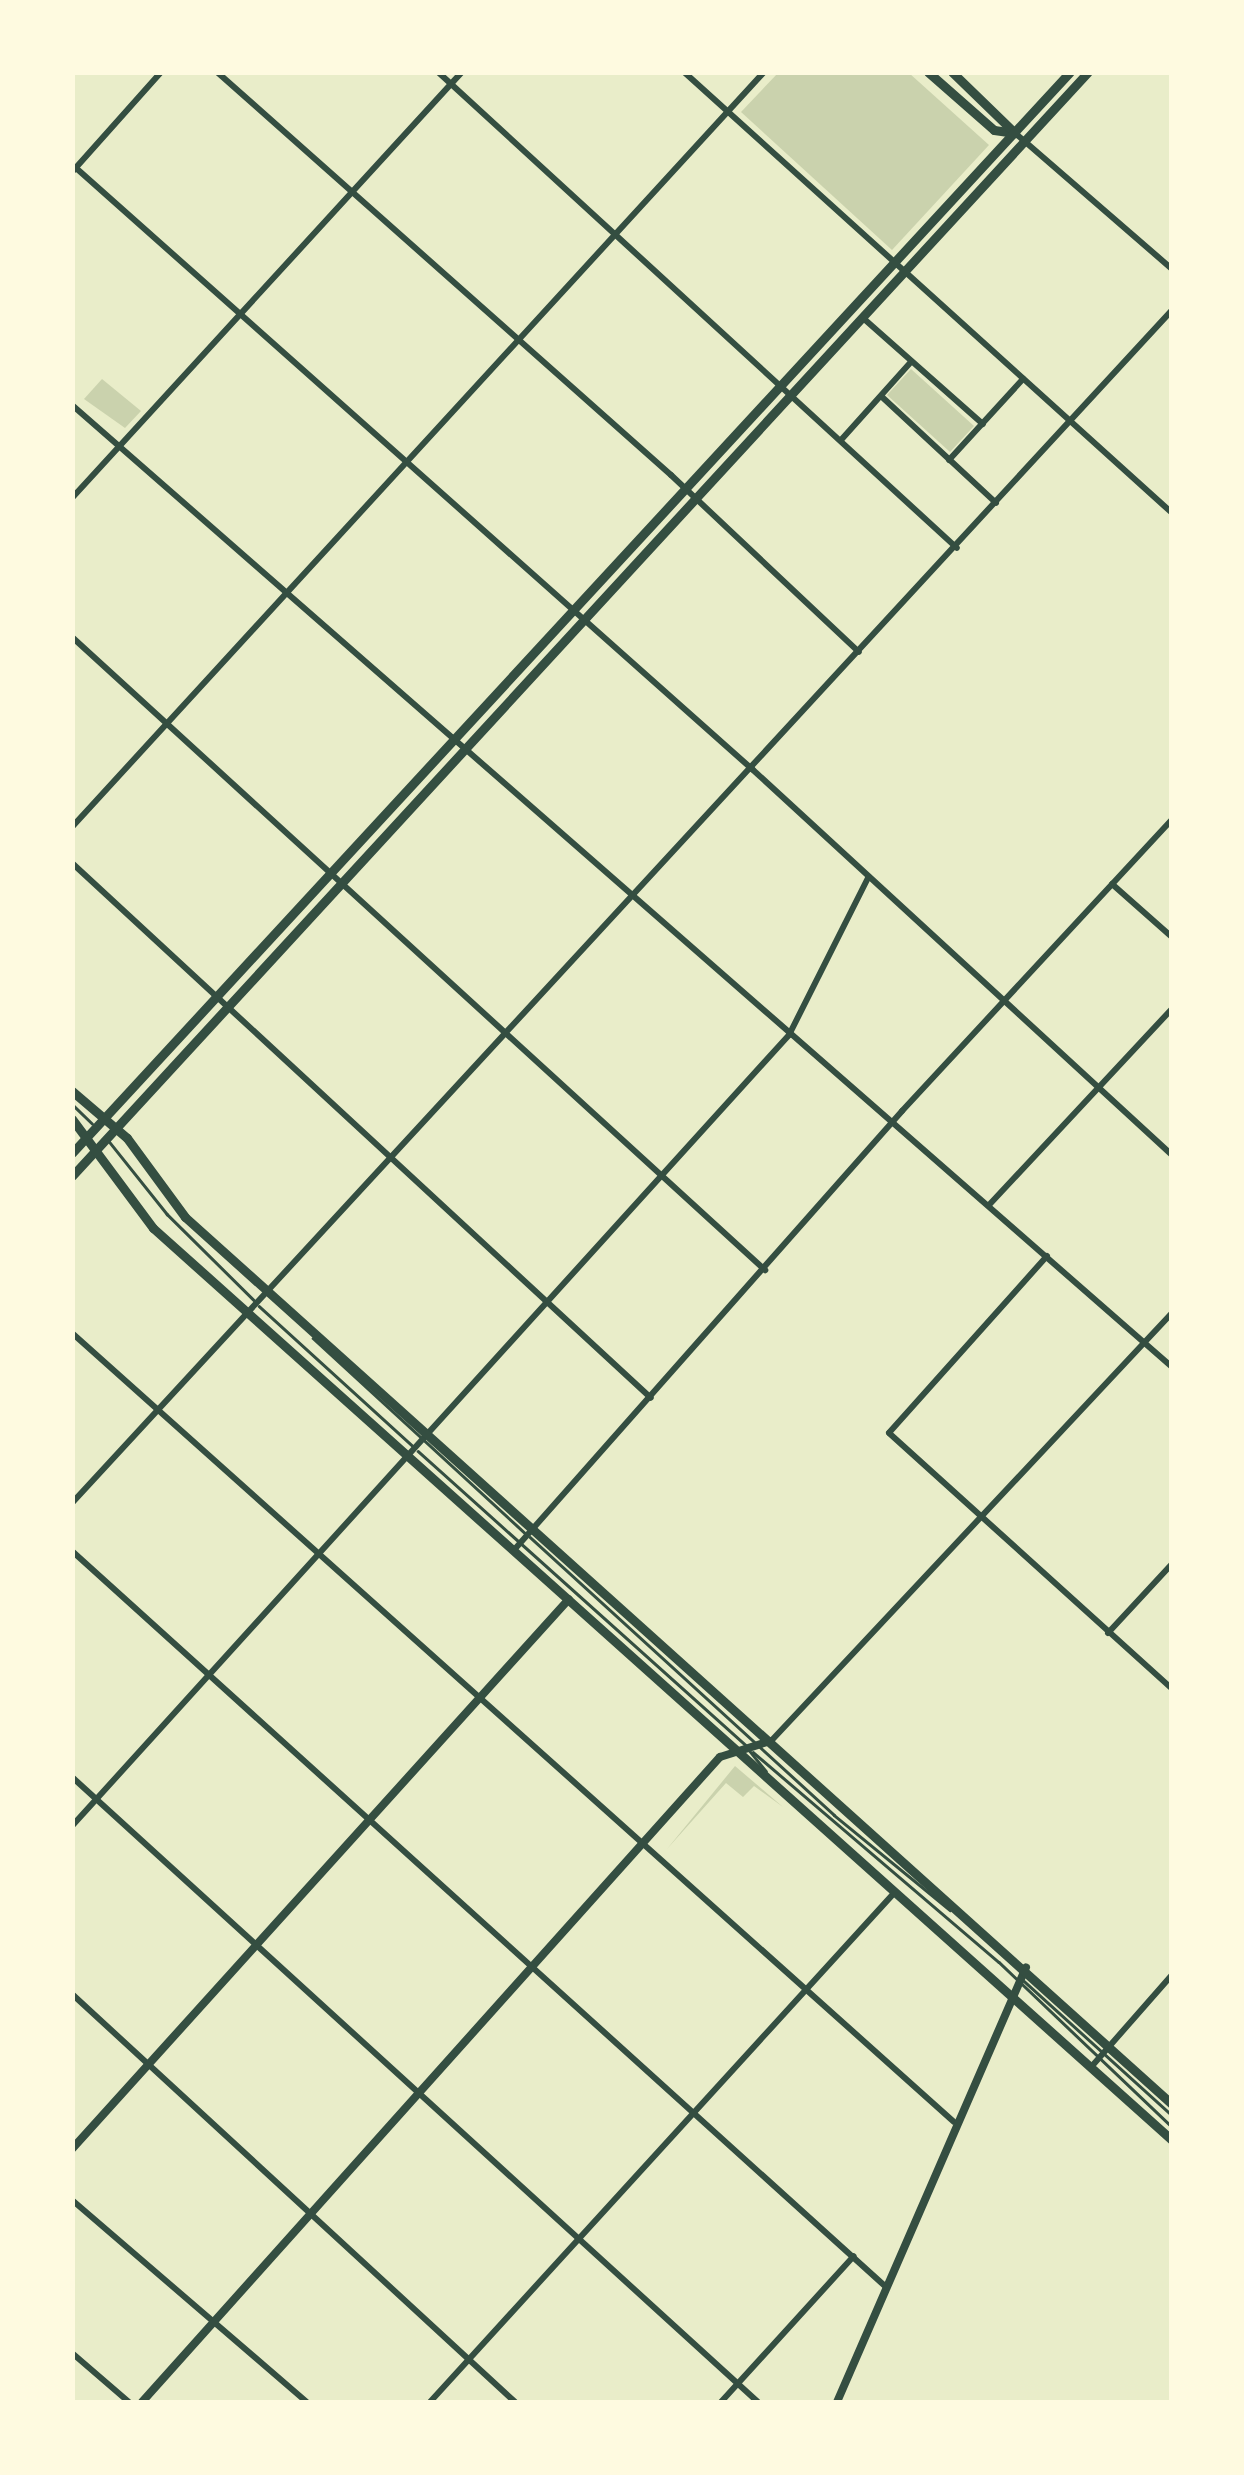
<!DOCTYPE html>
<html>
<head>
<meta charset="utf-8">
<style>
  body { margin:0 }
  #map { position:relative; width:1244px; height:2475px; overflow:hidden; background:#e9edc9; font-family:Ubuntu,sans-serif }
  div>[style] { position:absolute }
  .green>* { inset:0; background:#cad2ad }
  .service>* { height:2.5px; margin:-1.25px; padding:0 1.25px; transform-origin:1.25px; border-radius:1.25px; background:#344e41 }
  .minor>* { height:6px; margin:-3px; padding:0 3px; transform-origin:3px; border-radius:3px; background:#344e41 }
  .tertiary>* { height:8px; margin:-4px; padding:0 4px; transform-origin:4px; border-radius:4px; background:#344e41 }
  .secondary>* { height:9px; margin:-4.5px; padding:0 4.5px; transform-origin:4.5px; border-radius:4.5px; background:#344e41 }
  .primary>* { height:9px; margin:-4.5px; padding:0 4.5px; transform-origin:4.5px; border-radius:4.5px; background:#344e41 }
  span { translate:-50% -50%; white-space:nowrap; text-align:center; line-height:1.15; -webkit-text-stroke:8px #fefae0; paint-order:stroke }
  .frame { position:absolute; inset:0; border:75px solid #fefae0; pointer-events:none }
</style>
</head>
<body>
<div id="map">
  <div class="green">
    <i style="clip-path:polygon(778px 73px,909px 73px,989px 145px,892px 250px,741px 112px)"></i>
    <i style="clip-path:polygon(911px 369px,974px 426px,950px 452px,887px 395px)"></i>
    <i style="clip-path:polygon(102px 379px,141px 411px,125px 428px,84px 399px)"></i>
    <i style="clip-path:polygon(735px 1766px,783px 1807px,754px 1786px,743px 1797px,726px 1783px,667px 1849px)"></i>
  </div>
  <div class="service">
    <i style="left:72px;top:1104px;width:28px;rotate:44deg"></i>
    <i style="left:108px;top:1140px;width:95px;rotate:51.4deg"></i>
    <i style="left:167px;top:1214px;width:122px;rotate:44.7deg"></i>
    <i style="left:259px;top:1306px;width:207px;rotate:42.3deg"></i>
    <i style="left:313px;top:1338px;width:287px;rotate:42.6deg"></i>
    <i style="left:418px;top:1451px;width:442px;rotate:41.9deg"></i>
    <i style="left:530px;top:1537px;width:412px;rotate:42.4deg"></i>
    <i style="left:834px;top:1815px;width:150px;rotate:39.3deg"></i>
    <i style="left:749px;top:1750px;width:27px;rotate:51deg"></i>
    <i style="left:753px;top:1752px;width:323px;rotate:40.5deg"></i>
    <i style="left:999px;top:1962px;width:239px;rotate:43.6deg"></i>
    <i style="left:1024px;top:1981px;width:200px;rotate:42.2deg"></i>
  </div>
  <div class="minor">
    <i style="left:217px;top:72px;width:607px;rotate:41.59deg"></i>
    <i style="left:671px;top:475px;width:258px;rotate:43.3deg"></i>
    <i style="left:438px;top:72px;width:704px;rotate:42.53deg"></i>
    <i style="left:684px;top:72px;width:658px;rotate:42.1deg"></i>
    <i style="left:1015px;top:133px;width:208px;rotate:40.9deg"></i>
    <i style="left:76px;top:168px;width:905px;rotate:41.64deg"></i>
    <i style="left:752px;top:769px;width:570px;rotate:42.58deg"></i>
    <i style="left:72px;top:172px;width:134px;rotate:-48.3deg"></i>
    <i style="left:863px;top:318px;width:160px;rotate:41.5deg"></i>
    <i style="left:881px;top:396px;width:157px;rotate:42.9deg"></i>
    <i style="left:72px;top:405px;width:1461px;rotate:41.17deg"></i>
    <i style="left:841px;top:440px;width:105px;rotate:-48.1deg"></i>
    <i style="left:949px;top:460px;width:110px;rotate:-47.6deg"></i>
    <i style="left:72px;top:498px;width:578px;rotate:-47.53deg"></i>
    <i style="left:72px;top:637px;width:939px;rotate:42.41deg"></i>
    <i style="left:72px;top:827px;width:1024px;rotate:-47.49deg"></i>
    <i style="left:72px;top:863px;width:788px;rotate:42.74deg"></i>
    <i style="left:1112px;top:884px;width:80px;rotate:41.5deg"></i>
    <i style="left:989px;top:1205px;width:268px;rotate:-47deg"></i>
    <i style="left:1047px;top:1256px;width:237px;rotate:131.8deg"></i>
    <i style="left:889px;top:1433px;width:382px;rotate:42.1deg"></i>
    <i style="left:72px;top:1333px;width:1183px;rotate:41.81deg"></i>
    <i style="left:72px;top:1503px;width:1623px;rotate:-47.32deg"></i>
    <i style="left:514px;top:1550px;width:586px;rotate:-48.53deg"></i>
    <i style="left:902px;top:1111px;width:398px;rotate:-47.2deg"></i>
    <i style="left:72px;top:1551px;width:1096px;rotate:42.12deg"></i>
    <i style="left:1108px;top:1633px;width:94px;rotate:-47.2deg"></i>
    <i style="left:772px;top:1740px;width:585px;rotate:-46.87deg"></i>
    <i style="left:72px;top:1777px;width:928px;rotate:42.34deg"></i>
    <i style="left:72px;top:1826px;width:1068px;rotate:-47.81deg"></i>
    <i style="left:789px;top:1035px;width:176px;rotate:-63.3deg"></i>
    <i style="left:72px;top:1994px;width:602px;rotate:42.64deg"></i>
    <i style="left:1092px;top:2066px;width:121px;rotate:-48.7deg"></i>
    <i style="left:72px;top:2200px;width:310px;rotate:40.7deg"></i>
    <i style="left:72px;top:2353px;width:75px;rotate:40.7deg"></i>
    <i style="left:430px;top:2402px;width:690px;rotate:-47.64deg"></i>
    <i style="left:721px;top:2402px;width:197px;rotate:-47.7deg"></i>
  </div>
  <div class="tertiary">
    <i style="left:72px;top:2149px;width:741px;rotate:-47.9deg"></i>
    <i style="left:142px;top:2402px;width:866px;rotate:-48.14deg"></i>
    <i style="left:720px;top:1757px;width:52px;rotate:-17.7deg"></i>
    <i style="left:837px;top:2402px;width:474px;rotate:-66.5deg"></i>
  </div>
  <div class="secondary">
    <i style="left:928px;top:72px;width:88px;rotate:41.3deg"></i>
    <i style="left:994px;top:130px;width:21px;rotate:8deg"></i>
    <i style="left:952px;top:72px;width:88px;rotate:44.1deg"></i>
    <i style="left:72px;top:1153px;width:1471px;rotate:-47.29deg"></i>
    <i style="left:72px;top:1176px;width:1500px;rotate:-47.38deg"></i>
  </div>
  <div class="primary">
    <i style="left:72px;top:1091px;width:72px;rotate:40.5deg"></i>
    <i style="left:127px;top:1138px;width:98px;rotate:53.7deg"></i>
    <i style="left:185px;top:1217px;width:1327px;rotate:41.95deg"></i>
    <i style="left:72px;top:1119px;width:136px;rotate:53.4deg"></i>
    <i style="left:153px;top:1228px;width:1368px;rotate:41.83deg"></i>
  </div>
  <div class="frame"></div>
</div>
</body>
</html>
